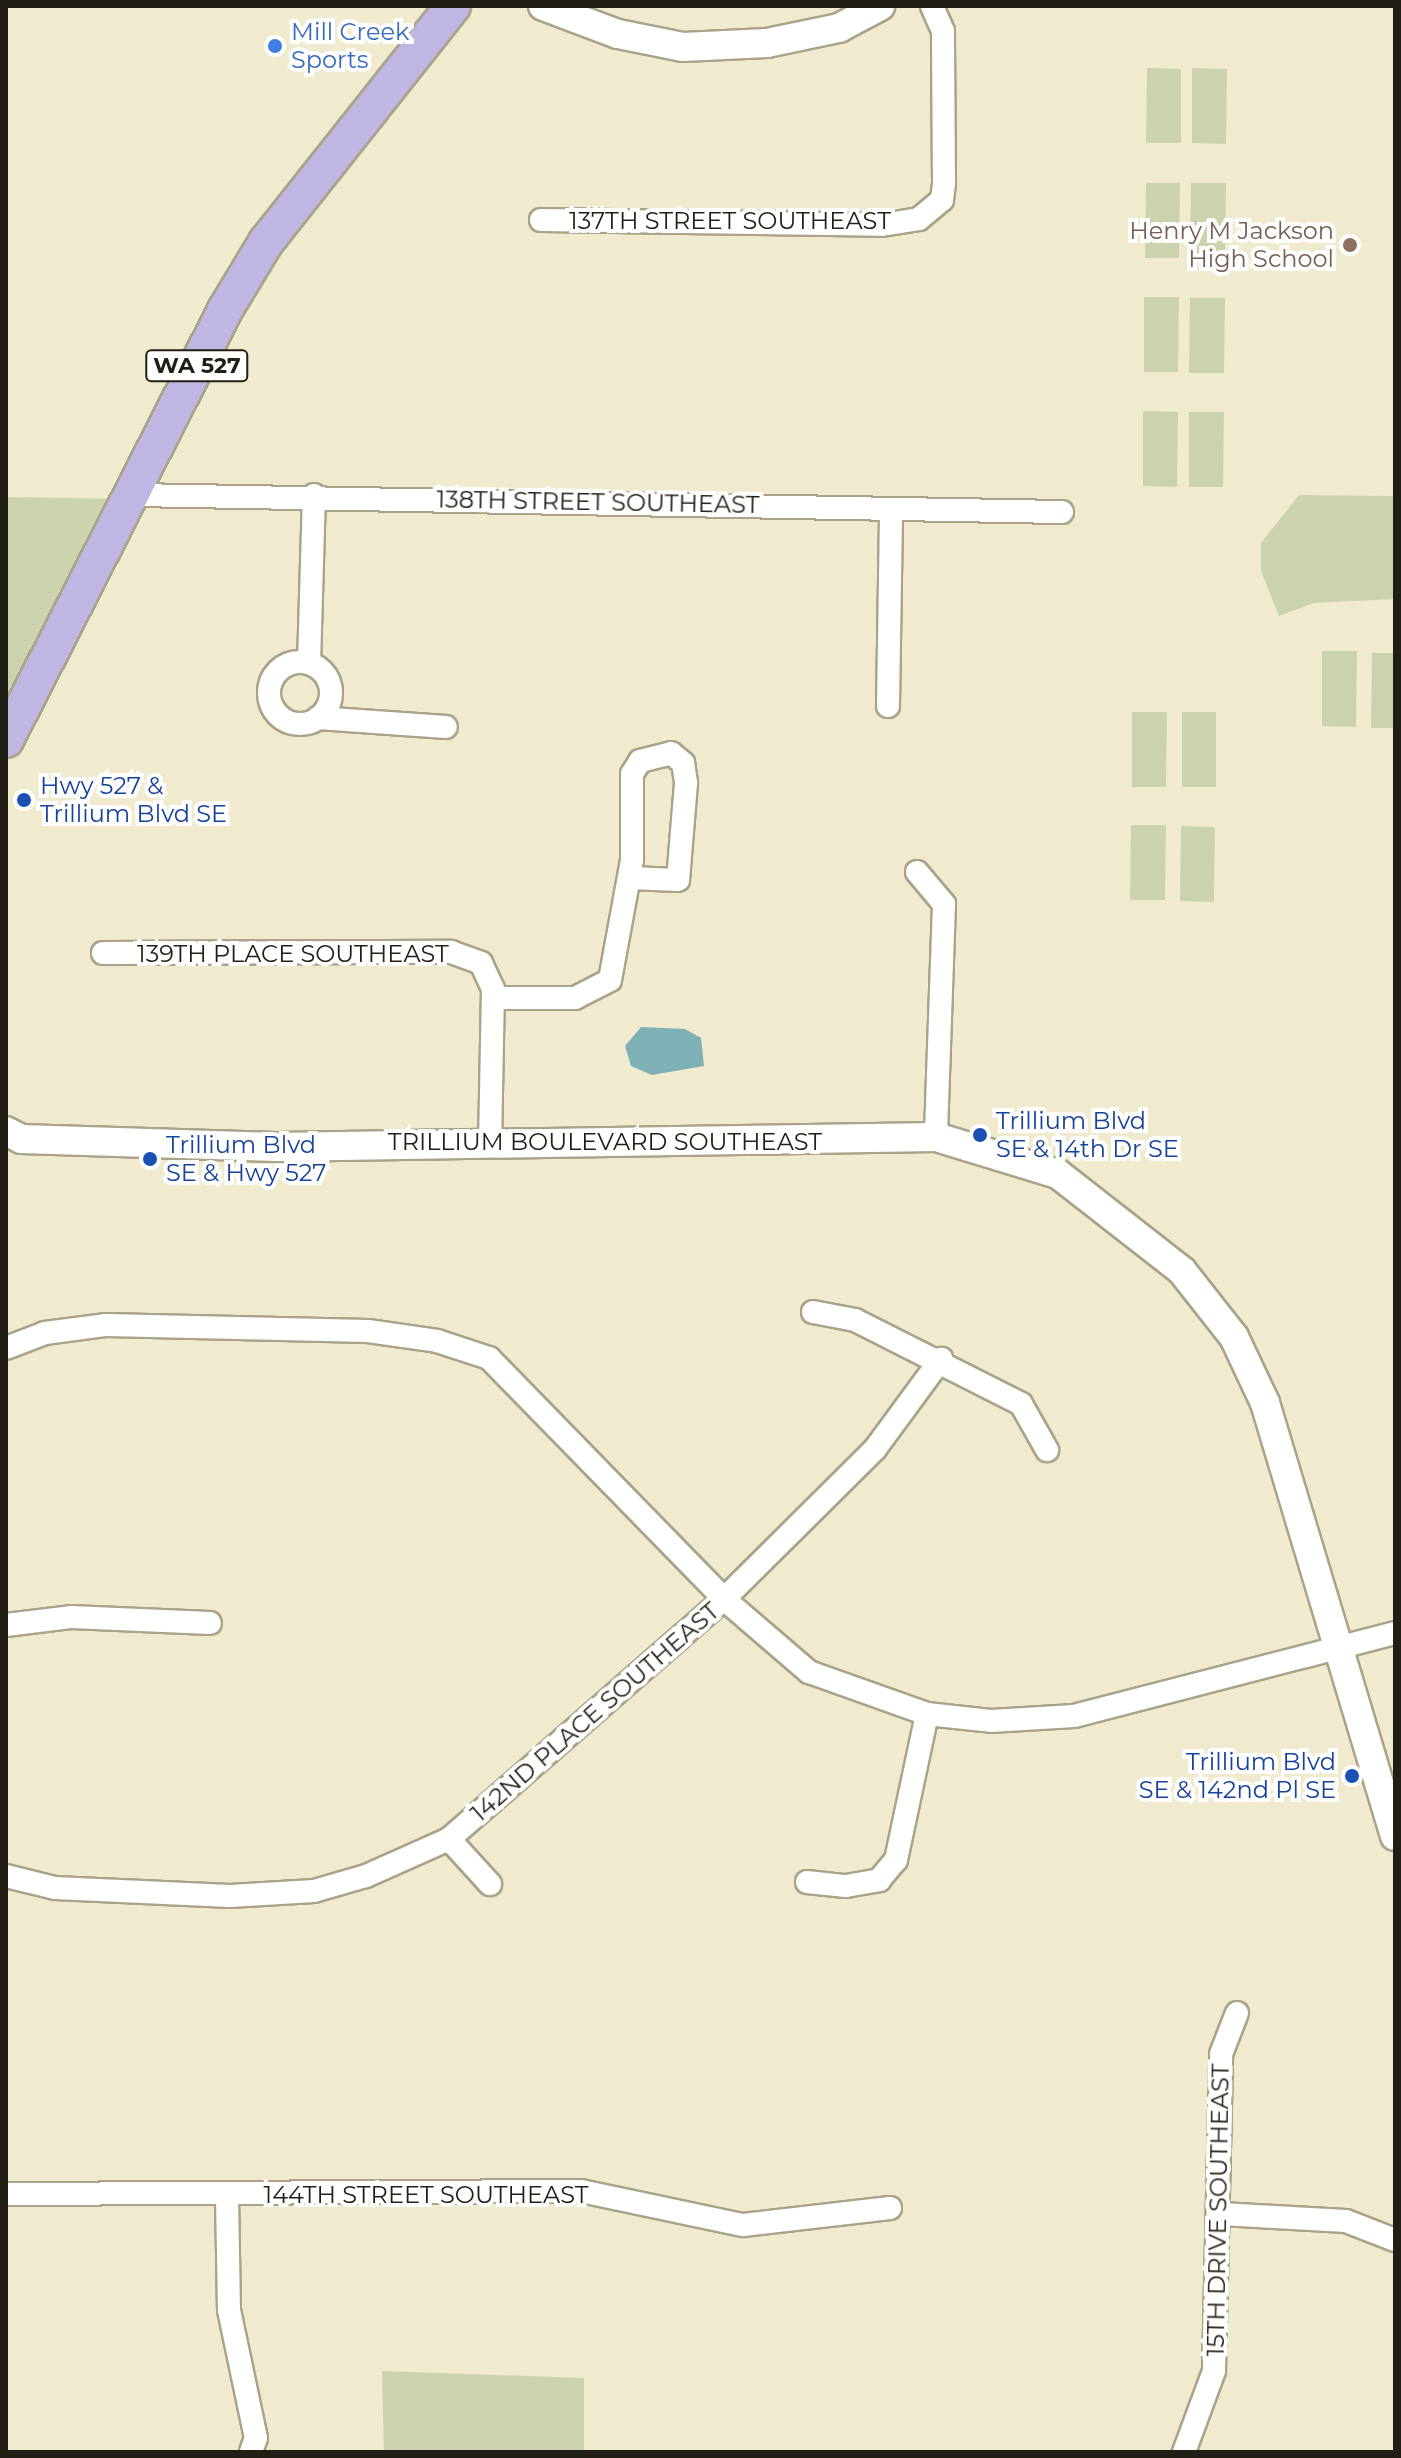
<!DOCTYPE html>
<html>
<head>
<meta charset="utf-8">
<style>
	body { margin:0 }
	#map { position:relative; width:1401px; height:2458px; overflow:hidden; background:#f0ebcf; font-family:Montserrat,sans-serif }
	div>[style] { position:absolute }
	.green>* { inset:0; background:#cbd3ae }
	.water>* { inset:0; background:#7db1b6 }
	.roads { filter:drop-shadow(2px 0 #a8a389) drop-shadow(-2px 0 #a8a389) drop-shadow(0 2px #a8a389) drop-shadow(0 -2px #a8a389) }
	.minor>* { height:22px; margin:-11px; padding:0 11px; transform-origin:11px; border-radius:11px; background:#fff }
	.minor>.ring { margin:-11px; padding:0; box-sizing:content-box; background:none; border:22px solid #fff; border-radius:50% }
	.tertiary>* { height:28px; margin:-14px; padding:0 14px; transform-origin:14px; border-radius:14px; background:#fff }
	.primary>* { height:34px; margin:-17px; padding:0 17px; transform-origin:17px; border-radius:17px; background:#c0b6e3 }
	.dots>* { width:22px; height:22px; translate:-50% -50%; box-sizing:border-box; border:4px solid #fff; border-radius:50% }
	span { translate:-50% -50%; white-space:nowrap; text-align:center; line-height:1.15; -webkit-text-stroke:8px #fff; paint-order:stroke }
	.shield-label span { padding:2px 6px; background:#fff; border:2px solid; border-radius:6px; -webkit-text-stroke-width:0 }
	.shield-label { font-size:22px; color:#211f15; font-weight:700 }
	.shop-label { font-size:24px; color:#366cbe }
	.left { translate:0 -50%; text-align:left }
	.street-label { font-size:24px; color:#211f15 }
	.education-label { font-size:24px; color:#785e54 }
	.right { translate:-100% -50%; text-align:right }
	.transit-label { font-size:24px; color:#164399 }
	.frame { position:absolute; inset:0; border:8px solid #211f15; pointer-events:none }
</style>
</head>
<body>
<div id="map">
	<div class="green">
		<i style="clip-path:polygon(1147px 68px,1181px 69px,1181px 143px,1146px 143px)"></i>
		<i style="clip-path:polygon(1192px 68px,1227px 69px,1226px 144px,1192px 143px)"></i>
		<i style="clip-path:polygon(1146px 183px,1180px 183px,1179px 258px,1145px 258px)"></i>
		<i style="clip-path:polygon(1191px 183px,1226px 183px,1225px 258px,1190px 258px)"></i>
		<i style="clip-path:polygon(1144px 297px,1179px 297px,1178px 372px,1144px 372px)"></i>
		<i style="clip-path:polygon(1190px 298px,1225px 298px,1224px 373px,1189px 373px)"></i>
		<i style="clip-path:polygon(1143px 411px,1178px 412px,1177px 487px,1143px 486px)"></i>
		<i style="clip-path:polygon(1189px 412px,1224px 412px,1223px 487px,1189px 487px)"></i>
		<i style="clip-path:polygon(1299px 495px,1395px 496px,1395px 599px,1314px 603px,1279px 616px,1261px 571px,1261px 543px)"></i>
		<i style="clip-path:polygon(6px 497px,123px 499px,6px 723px)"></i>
		<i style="clip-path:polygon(1322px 651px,1357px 651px,1356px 727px,1322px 726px)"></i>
		<i style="clip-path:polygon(1372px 653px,1395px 653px,1395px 728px,1371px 728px)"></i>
		<i style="clip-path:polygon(1132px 712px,1167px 712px,1166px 787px,1132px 787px)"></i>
		<i style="clip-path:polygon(1182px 712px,1216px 712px,1216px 787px,1182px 787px)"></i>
		<i style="clip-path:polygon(1131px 825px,1166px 825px,1165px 900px,1130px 900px)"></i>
		<i style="clip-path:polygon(1181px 826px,1215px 827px,1214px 902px,1180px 901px)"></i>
		<i style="clip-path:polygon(382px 2371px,584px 2378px,584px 2452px,384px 2452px)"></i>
	</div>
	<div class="water">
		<i style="clip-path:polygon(641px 1027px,685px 1029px,701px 1038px,704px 1066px,652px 1075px,631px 1066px,625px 1046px)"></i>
	</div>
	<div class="roads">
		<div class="minor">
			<i style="left:541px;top:220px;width:341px;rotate:0.8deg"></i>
			<i style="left:882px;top:225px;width:37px;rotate:-9deg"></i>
			<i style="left:919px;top:219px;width:30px;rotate:-40deg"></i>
			<i style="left:942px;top:200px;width:17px;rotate:-83deg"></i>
			<i style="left:944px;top:183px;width:152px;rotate:-90.4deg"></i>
			<i style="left:943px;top:31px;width:27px;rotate:-114deg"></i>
			<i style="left:134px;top:495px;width:928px;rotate:1.05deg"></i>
			<i class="ring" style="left:269px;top:662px;width:40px;height:40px"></i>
			<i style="left:309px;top:663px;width:168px;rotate:-88.3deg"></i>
			<i style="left:888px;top:706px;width:196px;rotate:-89.1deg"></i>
			<i style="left:318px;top:718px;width:128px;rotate:4deg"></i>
			<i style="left:917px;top:872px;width:42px;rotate:49.8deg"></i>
			<i style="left:944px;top:904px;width:233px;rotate:92deg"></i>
			<i style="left:103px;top:953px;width:348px;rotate:-0.2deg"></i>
			<i style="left:451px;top:952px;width:32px;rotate:20deg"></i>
			<i style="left:481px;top:963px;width:29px;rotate:65deg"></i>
			<i style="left:493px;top:989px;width:151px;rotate:91.1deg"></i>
			<i style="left:493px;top:998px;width:82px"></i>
			<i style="left:575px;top:998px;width:39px;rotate:-27deg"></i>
			<i style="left:610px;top:980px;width:122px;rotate:-79.6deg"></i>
			<i style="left:632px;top:860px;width:86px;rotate:-90deg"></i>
			<i style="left:632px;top:774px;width:15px;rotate:-58deg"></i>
			<i style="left:640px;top:761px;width:32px;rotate:-14deg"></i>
			<i style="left:671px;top:753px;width:16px;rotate:40deg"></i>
			<i style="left:683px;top:763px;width:20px;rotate:81deg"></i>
			<i style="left:686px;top:783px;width:97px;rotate:94.7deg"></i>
			<i style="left:678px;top:880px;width:48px;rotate:-177.6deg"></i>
			<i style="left:813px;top:1312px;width:43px;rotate:10.8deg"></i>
			<i style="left:855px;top:1320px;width:186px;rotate:26.8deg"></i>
			<i style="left:1021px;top:1404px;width:53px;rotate:60.5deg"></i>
			<i style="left:6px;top:1348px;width:42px;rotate:-21deg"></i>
			<i style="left:45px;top:1333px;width:62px;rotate:-7.5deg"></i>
			<i style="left:106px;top:1325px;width:262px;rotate:1.3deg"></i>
			<i style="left:368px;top:1331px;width:70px;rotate:8.2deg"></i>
			<i style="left:437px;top:1341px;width:55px;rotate:18.1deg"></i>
			<i style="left:489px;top:1358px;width:337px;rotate:45.7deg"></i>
			<i style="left:724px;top:1599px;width:213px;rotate:-44.8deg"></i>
			<i style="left:875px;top:1449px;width:112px;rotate:-53.7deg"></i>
			<i style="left:6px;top:1625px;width:65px;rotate:-7deg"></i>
			<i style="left:71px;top:1617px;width:139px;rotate:2.5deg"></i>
			<i style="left:449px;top:1839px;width:61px;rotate:47.7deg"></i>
			<i style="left:6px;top:1876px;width:50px;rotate:13.8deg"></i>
			<i style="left:55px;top:1888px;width:175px;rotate:2.6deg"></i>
			<i style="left:230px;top:1896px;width:84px;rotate:-3.4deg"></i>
			<i style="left:314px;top:1891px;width:54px;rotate:-16.1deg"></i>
			<i style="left:366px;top:1876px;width:91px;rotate:-24deg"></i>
			<i style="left:449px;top:1839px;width:365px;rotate:-41.1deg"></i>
			<i style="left:724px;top:1599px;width:112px;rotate:40.7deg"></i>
			<i style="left:809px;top:1672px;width:125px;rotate:19.6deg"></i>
			<i style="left:927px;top:1714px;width:64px;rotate:6.2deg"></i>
			<i style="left:991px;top:1721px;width:83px;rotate:-3.4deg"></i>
			<i style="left:1074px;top:1716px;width:332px;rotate:-14.5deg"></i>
			<i style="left:807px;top:1882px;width:39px;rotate:6deg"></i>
			<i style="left:846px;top:1886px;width:34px;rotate:-10deg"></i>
			<i style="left:879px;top:1880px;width:26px;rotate:-50deg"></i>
			<i style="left:896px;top:1860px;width:149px;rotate:-78deg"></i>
			<i style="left:6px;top:2194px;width:575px;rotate:-0.3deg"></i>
			<i style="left:581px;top:2191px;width:166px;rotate:11.9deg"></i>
			<i style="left:743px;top:2225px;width:148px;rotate:-6.6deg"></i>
			<i style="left:227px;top:2196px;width:114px;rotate:89deg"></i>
			<i style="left:229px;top:2310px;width:131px;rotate:78.1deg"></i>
			<i style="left:256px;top:2438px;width:15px;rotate:110deg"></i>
			<i style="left:1221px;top:2214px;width:125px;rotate:3.2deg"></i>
			<i style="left:1346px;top:2221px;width:53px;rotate:21.2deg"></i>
			<i style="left:1184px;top:2452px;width:86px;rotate:-69.7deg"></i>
			<i style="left:1214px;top:2371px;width:317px;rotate:-88.7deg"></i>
			<i style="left:1221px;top:2054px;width:44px;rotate:-68.7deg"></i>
		</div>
		<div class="tertiary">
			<i style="left:543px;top:6px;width:80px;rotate:20.5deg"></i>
			<i style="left:618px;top:34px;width:66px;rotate:11.3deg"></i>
			<i style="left:683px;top:47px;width:84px;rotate:-2.7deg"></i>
			<i style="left:767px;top:43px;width:74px;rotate:-11.8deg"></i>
			<i style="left:839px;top:28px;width:47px;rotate:-28.2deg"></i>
			<i style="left:6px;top:1131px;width:17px;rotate:28deg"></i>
			<i style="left:21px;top:1139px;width:255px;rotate:1.8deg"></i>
			<i style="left:276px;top:1147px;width:660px;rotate:-0.87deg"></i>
			<i style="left:936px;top:1137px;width:127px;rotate:16.9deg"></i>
			<i style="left:1058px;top:1174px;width:157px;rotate:38deg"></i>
			<i style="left:1182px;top:1271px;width:84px;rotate:51.8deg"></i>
			<i style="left:1234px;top:1337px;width:73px;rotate:64.8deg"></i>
			<i style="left:1265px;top:1403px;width:452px;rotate:73.3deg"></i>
		</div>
		<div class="primary">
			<i style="left:6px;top:740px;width:483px;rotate:-63deg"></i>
			<i style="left:225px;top:310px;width:79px;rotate:-58.9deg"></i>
			<i style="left:266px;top:242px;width:301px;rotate:-51.6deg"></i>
		</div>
	</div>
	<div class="dots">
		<i style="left:275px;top:46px;background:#3f7fe0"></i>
		<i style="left:1350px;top:245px;background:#8d6e63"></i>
		<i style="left:24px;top:800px;background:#1a4fb4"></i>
		<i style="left:980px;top:1135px;background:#1a4fb4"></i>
		<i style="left:150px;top:1159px;background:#1a4fb4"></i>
		<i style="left:1352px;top:1776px;background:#1a4fb4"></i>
	</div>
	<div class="shield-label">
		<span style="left:197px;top:366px">WA 527</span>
	</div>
	<div class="shop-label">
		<span class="left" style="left:291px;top:46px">Mill Creek<br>Sports</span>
	</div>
	<div class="street-label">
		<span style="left:730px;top:221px">137TH STREET SOUTHEAST</span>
		<span style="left:598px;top:502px;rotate:1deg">138TH STREET SOUTHEAST</span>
		<span style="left:293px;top:954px">139TH PLACE SOUTHEAST</span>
		<span style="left:605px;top:1142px">TRILLIUM BOULEVARD SOUTHEAST</span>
		<span style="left:595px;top:1712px;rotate:-41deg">142ND PLACE SOUTHEAST</span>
		<span style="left:426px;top:2195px">144TH STREET SOUTHEAST</span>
		<span style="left:1218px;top:2210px;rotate:-89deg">15TH DRIVE SOUTHEAST</span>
	</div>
	<div class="education-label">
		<span class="right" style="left:1334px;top:245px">Henry M Jackson<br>High School</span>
	</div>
	<div class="transit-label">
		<span class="left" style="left:40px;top:800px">Hwy 527 &amp;<br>Trillium Blvd SE</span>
		<span class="left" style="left:996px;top:1135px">Trillium Blvd<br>SE &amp; 14th Dr SE</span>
		<span class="left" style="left:166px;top:1159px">Trillium Blvd<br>SE &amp; Hwy 527</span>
		<span class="right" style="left:1336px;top:1776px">Trillium Blvd<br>SE &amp; 142nd Pl SE</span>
	</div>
	<div class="frame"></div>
</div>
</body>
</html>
